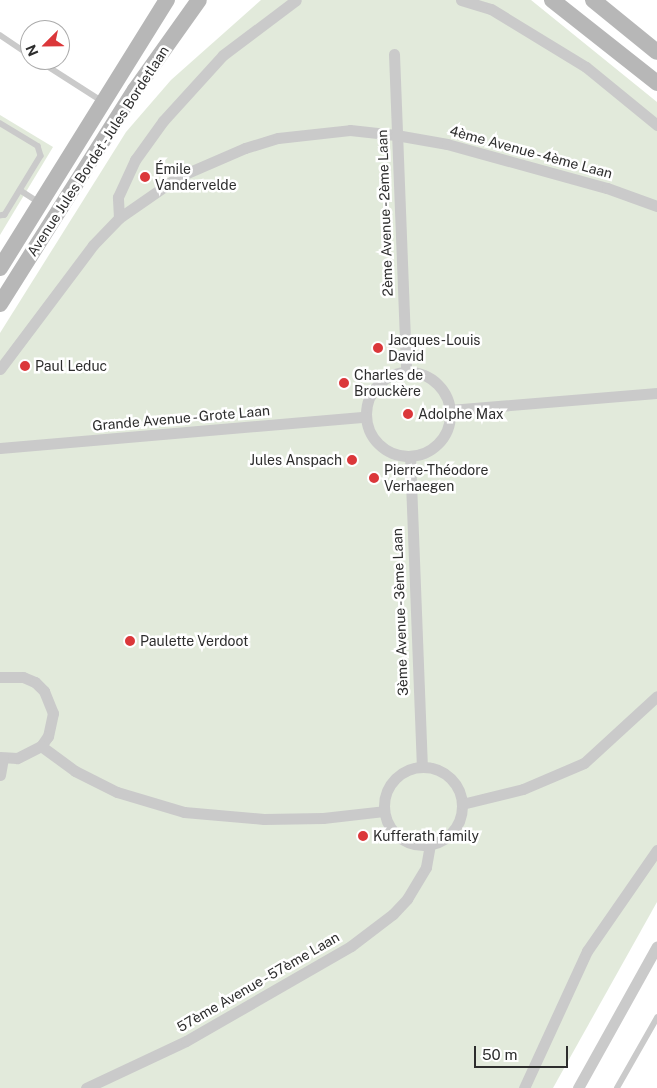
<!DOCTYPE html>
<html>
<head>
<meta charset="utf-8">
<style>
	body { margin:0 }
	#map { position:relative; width:657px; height:1088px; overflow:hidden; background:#fff; font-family:"Public Sans",sans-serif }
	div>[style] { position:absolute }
	.green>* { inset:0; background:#e2eadb }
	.lane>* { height:5.5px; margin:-2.75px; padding:0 2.75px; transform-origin:2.75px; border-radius:2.75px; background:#cacaca }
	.street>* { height:11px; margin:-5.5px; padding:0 5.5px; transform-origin:5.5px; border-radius:5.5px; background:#cacaca }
	.street>.ring { margin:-5.5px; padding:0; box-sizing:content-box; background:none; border:11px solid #cacaca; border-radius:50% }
	.secondary>* { height:16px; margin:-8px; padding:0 8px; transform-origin:8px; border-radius:8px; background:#b7b7b7 }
	.dots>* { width:14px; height:14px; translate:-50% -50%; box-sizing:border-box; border:2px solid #fff; border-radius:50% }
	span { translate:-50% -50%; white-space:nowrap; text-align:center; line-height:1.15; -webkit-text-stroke:5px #fff; paint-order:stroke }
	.street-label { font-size:14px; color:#2d2d2d }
	.poi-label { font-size:14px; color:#2d2d2d }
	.left { translate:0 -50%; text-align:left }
	.right { translate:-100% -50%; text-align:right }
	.north { position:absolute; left:20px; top:20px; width:50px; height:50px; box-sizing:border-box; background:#fff; border:1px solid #ababab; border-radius:50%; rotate:247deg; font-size:14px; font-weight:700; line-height:20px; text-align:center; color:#2d2d2d }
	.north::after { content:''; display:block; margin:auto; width:18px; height:22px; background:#db373a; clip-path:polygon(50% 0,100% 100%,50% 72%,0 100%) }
	.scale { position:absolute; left:474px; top:1046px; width:94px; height:22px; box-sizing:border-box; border:2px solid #2d2d2d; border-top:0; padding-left:6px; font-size:15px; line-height:18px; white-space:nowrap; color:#2d2d2d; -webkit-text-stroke:4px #fff; paint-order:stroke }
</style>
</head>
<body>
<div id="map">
	<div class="green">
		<i style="clip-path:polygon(261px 0,531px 0,657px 102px,657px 902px,553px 1088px,0 1088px,0 333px,126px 132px,171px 80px)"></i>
		<i style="clip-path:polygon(0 115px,53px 147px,0 235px)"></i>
	</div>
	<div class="lane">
		<i style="left:0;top:35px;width:36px;rotate:34deg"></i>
		<i style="left:38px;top:60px;width:76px;rotate:32.6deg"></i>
		<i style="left:0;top:123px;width:44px;rotate:31.2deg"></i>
		<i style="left:38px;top:146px;width:10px;rotate:73deg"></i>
		<i style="left:41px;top:156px;width:69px;rotate:121.4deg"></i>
		<i style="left:5px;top:215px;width:5px;rotate:169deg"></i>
		<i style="left:20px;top:190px;width:24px;rotate:33deg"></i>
		<i style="left:617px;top:1088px;width:81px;rotate:-60.3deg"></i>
	</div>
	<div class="street">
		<i style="left:461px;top:0;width:31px;rotate:17deg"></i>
		<i style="left:491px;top:9px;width:111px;rotate:31.4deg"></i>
		<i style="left:586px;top:67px;width:92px;rotate:39.2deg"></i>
		<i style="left:394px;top:54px;width:317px;rotate:87.8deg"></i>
		<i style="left:119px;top:218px;width:21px;rotate:-93deg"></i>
		<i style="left:118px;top:197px;width:41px;rotate:-65.3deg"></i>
		<i style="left:135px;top:160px;width:48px;rotate:-54.3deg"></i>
		<i style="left:163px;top:121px;width:89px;rotate:-47.7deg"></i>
		<i style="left:223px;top:55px;width:91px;rotate:-37deg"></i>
		<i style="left:0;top:369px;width:155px;rotate:-53.1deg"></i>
		<i style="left:93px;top:245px;width:37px;rotate:-46deg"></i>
		<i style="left:119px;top:218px;width:72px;rotate:-34.8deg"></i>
		<i style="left:178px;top:177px;width:73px;rotate:-23.4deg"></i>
		<i style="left:245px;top:148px;width:34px;rotate:-17deg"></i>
		<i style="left:278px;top:138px;width:72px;rotate:-6.3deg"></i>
		<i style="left:350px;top:130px;width:46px;rotate:6.2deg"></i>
		<i style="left:396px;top:135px;width:52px;rotate:10deg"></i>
		<i style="left:447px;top:144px;width:166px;rotate:15.4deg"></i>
		<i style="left:607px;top:188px;width:53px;rotate:19.8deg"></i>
		<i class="ring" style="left:366px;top:372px;width:73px;height:73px"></i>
		<i style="left:450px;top:410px;width:208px;rotate:-4.7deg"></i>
		<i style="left:0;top:448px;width:366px;rotate:-4.9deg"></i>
		<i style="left:410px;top:456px;width:311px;rotate:87.8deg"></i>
		<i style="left:0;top:677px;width:23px"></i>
		<i style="left:23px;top:677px;width:13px;rotate:23deg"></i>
		<i style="left:35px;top:682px;width:13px;rotate:45deg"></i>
		<i style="left:44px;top:691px;width:24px;rotate:68deg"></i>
		<i style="left:53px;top:713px;width:24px;rotate:102deg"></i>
		<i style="left:48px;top:736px;width:12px;rotate:125deg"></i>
		<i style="left:41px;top:746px;width:27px;rotate:153deg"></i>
		<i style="left:17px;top:758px;width:17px;rotate:-177deg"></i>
		<i style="left:41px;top:746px;width:42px;rotate:36.3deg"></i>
		<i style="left:75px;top:771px;width:47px;rotate:26.6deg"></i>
		<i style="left:117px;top:792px;width:70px;rotate:16.6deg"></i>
		<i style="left:184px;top:812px;width:80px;rotate:5deg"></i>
		<i style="left:264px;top:819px;width:59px;rotate:-1deg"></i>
		<i style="left:323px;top:818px;width:61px;rotate:-6.5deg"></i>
		<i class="ring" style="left:384px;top:767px;width:67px;height:67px"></i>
		<i style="left:0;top:775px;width:17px;rotate:-80deg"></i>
		<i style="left:462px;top:804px;width:63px;rotate:-13.8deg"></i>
		<i style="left:523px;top:789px;width:66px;rotate:-23.1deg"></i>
		<i style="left:584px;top:763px;width:99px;rotate:-42.5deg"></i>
		<i style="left:86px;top:1088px;width:110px;rotate:-25.2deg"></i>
		<i style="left:186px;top:1041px;width:190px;rotate:-29.9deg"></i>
		<i style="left:351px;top:946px;width:53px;rotate:-37.3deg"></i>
		<i style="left:393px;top:914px;width:21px;rotate:-47deg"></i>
		<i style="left:407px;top:899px;width:37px;rotate:-59deg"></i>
		<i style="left:426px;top:867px;width:22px;rotate:-80deg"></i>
		<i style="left:524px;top:1088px;width:151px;rotate:-65.3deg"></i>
		<i style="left:587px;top:951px;width:123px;rotate:-55.3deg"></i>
		<i style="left:578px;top:1088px;width:162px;rotate:-60.9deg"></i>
	</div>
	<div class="secondary">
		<i style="left:552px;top:0;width:134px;rotate:38.3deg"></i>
		<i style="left:593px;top:0;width:82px;rotate:39.1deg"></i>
		<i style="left:0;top:268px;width:316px;rotate:-58.1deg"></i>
		<i style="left:0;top:304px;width:253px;rotate:-57.8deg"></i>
		<i style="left:135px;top:90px;width:110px;rotate:-54.6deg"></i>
	</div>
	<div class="dots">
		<i style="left:145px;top:177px;background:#db373a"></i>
		<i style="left:378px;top:348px;background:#db373a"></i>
		<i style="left:25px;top:366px;background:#db373a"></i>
		<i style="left:344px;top:383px;background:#db373a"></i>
		<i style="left:408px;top:414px;background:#db373a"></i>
		<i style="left:352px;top:460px;background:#db373a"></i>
		<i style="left:374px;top:478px;background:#db373a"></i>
		<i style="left:130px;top:641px;background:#db373a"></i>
		<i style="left:363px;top:836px;background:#db373a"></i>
	</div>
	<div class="street-label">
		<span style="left:98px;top:151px;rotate:-57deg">Avenue Jules Bordet - Jules Bordetlaan</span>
		<span style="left:531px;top:152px;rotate:15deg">4ème Avenue - 4ème Laan</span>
		<span style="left:385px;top:213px;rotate:-92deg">2ème Avenue - 2ème Laan</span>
		<span style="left:181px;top:418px;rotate:-5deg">Grande Avenue - Grote Laan</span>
		<span style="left:400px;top:612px;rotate:-92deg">3ème Avenue - 3ème Laan</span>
		<span style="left:258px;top:982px;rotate:-30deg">57ème Avenue - 57ème Laan</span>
	</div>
	<div class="poi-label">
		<span class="left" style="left:155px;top:177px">Émile<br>Vandervelde</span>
		<span class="left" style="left:388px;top:348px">Jacques-Louis<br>David</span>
		<span class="left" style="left:35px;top:366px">Paul Leduc</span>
		<span class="left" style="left:354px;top:383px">Charles de<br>Brouckère</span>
		<span class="left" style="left:418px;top:414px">Adolphe Max</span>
		<span class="right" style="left:342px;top:460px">Jules Anspach</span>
		<span class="left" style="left:384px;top:478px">Pierre-Théodore<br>Verhaegen</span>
		<span class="left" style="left:140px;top:641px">Paulette Verdoot</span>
		<span class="left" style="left:373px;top:836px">Kufferath family</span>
	</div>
	<div class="north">N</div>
	<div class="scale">50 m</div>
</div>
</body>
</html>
